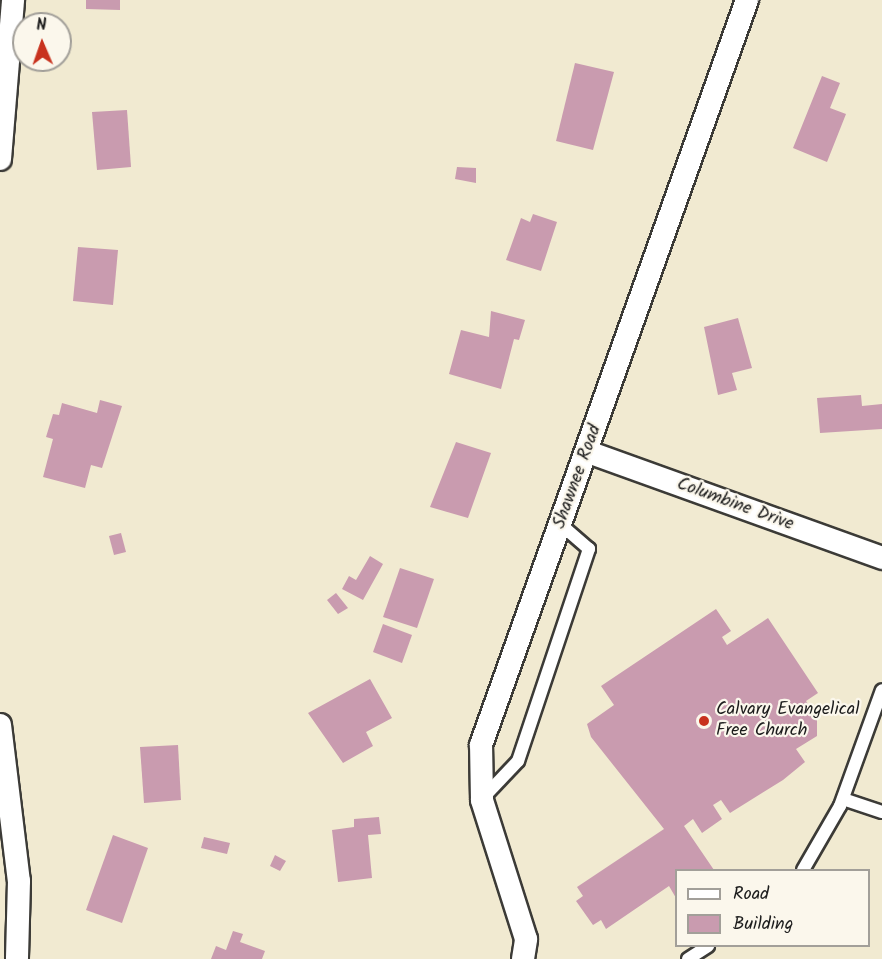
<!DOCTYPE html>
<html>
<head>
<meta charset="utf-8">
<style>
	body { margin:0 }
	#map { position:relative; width:882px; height:959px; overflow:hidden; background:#f1ead1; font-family:Kalam,sans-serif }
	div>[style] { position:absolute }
	.building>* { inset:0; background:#c99baf }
	.roads { filter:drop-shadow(2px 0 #3c3b37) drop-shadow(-2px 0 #3c3b37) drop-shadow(0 2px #3c3b37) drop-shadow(0 -2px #3c3b37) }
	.service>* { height:12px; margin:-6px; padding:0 6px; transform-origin:6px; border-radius:6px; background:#fff }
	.minor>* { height:22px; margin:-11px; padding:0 11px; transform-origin:11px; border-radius:11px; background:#fff }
	.dots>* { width:16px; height:16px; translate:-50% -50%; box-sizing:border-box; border:3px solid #fbf7ec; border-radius:50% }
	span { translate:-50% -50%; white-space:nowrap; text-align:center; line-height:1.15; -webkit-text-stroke:4.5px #fbf7ec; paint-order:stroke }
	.street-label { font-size:18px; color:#1c1c1c }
	.poi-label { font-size:18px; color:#1c1c1c }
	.left { translate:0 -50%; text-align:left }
	.legend { position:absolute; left:675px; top:869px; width:195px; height:78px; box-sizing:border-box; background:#fbf7ec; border:2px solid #a29f99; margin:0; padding:8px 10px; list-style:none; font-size:18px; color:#1c1c1c }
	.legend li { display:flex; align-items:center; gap:12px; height:30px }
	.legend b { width:30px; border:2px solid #a29f99 }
	.north { position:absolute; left:12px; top:12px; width:60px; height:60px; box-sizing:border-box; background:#fbf7ec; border:2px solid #a29f99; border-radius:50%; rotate:358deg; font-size:16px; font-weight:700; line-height:24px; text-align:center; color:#1c1c1c }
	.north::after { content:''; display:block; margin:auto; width:21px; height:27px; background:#c8321e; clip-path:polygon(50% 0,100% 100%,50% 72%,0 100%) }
</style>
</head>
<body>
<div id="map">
	<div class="building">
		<i style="clip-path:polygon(86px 0,120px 0,120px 10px,86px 9px)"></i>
		<i style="clip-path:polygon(575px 63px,614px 72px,593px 150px,556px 141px)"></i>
		<i style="clip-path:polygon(822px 76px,840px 83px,830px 108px,846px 114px,827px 162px,793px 148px)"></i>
		<i style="clip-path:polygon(127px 110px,131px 167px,97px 170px,92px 112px)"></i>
		<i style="clip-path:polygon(457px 167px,476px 168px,476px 183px,455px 179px)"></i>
		<i style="clip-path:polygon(533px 214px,557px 222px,541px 271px,506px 260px,521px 218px,530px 222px)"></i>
		<i style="clip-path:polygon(78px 247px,118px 250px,113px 305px,73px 301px)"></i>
		<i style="clip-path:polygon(491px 311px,525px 320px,519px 340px,514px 339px,501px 389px,449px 374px,461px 330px,489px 337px)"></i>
		<i style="clip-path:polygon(738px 318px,752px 368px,732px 373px,737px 390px,718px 395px,704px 327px)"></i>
		<i style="clip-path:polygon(861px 395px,862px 406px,882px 404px,882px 429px,820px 433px,817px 398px)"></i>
		<i style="clip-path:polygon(100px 400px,122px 406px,102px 468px,91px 465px,85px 488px,43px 477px,53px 439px,46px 437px,53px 414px,59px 415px,62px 403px,97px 413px)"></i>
		<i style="clip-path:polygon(456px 442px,491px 453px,468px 518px,430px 507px)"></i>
		<i style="clip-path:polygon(121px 533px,126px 552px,114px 555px,109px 536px)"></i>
		<i style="clip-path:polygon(370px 556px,383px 564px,363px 600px,342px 589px,349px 576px,356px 580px)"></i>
		<i style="clip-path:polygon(400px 568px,434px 579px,417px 628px,383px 617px)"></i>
		<i style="clip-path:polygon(336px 593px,348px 608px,338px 614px,327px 600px)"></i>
		<i style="clip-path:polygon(716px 609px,731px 631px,722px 637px,727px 645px,768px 618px,818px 693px,806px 701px,817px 718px,817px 736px,796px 749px,805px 762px,783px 780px,730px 813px,721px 800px,713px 805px,722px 819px,702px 833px,693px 819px,684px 826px,714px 870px,676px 870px,676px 898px,669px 886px,606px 929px,601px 920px,593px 925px,576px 901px,583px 896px,577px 887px,664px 829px,591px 737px,587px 724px,614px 705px,601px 686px)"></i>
		<i style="clip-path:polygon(383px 624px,412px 635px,402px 663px,373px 652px)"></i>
		<i style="clip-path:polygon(370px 679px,392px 718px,366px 732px,373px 746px,343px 763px,308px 713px)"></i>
		<i style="clip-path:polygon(178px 745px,181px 800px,144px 803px,140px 747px)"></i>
		<i style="clip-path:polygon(379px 817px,381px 834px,368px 835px,372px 878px,338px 882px,332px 830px,354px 827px,354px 819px)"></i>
		<i style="clip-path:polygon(113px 835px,148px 848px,122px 923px,86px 910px)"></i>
		<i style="clip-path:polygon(204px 837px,230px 843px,227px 854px,201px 848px)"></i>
		<i style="clip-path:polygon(275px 855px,286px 861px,280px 871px,270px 866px)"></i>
		<i style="clip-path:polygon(233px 931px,243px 934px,240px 942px,265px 951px,262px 959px,211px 959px,216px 946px,226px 950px)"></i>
	</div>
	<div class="roads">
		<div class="service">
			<i style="left:482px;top:799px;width:52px;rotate:-46.5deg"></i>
			<i style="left:518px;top:761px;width:224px;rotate:-71.5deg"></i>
			<i style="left:589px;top:549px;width:37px;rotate:-139deg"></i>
			<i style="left:843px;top:799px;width:41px;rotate:18.4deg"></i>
			<i style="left:803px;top:870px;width:74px;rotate:-60deg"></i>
			<i style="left:840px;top:806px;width:123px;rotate:-70.1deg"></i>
			<i style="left:688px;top:959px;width:24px;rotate:-33deg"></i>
		</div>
		<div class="minor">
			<i style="left:0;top:159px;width:160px;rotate:-85.3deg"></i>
			<i style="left:588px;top:452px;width:313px;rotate:19.8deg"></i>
			<i style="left:0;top:725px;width:157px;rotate:83.1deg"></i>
			<i style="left:19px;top:881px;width:78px;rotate:91.5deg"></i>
			<i style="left:523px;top:959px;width:20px;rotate:-81deg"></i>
			<i style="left:526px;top:939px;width:146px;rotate:-107.6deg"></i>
			<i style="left:482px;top:800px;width:55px;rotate:-91deg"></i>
			<i style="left:481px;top:745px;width:791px;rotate:-70.35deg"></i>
		</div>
	</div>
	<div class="dots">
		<i style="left:704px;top:721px;background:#c8321e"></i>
	</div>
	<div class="street-label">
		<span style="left:578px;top:477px;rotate:-70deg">Shawnee Road</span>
		<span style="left:735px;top:505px;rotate:20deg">Columbine Drive</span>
	</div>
	<div class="poi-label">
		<span class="left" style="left:716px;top:721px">Calvary Evangelical<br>Free Church</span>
	</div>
	<ul class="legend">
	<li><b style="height:8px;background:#fff"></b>Road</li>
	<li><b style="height:16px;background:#c99baf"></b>Building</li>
	</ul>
	<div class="north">N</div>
</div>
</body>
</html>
